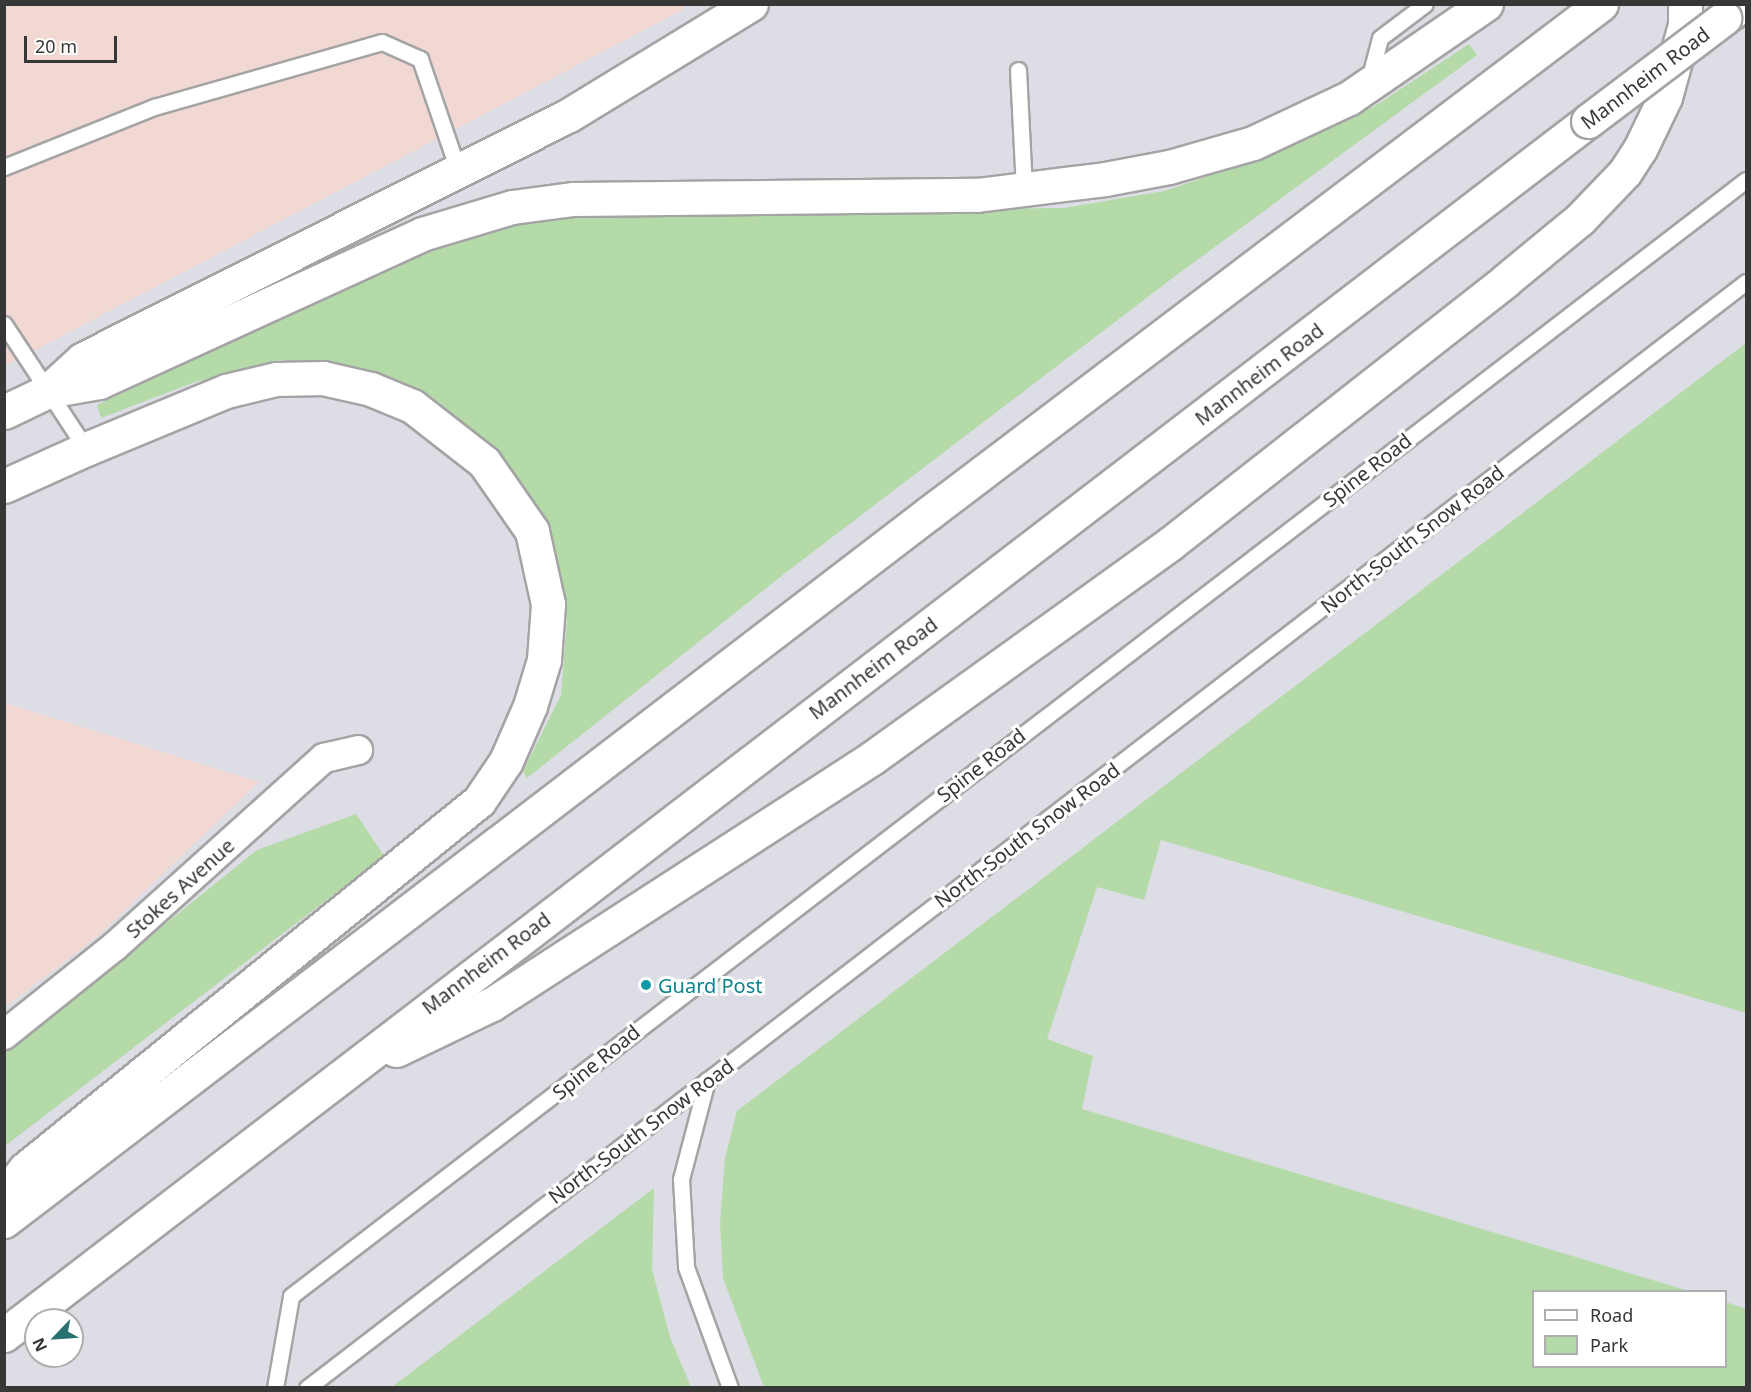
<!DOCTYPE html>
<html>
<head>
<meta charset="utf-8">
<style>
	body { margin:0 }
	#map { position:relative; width:1751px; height:1392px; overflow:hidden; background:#e8e8e9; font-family:"Noto Sans",sans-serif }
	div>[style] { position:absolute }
	.built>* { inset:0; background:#dddde5 }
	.industrial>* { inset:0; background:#f2d8d2 }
	.green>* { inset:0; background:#b4daa8 }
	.roads { filter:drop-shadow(2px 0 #a4a4a5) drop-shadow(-2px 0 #a4a4a5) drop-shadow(0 2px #a4a4a5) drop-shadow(0 -2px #a4a4a5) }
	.service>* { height:15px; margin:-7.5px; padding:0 7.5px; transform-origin:7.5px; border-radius:7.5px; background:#fff }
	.minor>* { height:28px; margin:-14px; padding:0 14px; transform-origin:14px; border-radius:14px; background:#fff }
	.tertiary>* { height:33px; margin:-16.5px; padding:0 16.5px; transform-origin:16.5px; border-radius:16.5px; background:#fff }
	.primary>* { height:33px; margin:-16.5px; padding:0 16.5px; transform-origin:16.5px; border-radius:16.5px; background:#fff }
	.bridges { filter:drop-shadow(2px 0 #a4a4a5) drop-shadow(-2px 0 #a4a4a5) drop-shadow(0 2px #a4a4a5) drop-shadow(0 -2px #a4a4a5) }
	.primary-bridge>* { height:33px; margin:-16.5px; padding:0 16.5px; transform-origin:16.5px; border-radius:16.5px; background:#fff }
	.dots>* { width:16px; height:16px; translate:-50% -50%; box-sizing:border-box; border:3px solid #fff; border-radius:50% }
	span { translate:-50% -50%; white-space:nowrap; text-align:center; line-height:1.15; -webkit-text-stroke:6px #fff; paint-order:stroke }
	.street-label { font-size:20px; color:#373738 }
	.culture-label { font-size:20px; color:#0d838f }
	.left { translate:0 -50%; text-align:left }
	.frame { position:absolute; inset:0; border:6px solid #373738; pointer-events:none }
	.legend { position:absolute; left:1532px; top:1290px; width:195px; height:78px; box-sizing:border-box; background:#fff; border:2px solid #afafaf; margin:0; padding:8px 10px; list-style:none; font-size:18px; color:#373738 }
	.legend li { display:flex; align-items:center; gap:12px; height:30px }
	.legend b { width:30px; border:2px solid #afafaf }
	.north { position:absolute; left:24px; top:1308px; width:60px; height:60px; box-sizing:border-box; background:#fff; border:2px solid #afafaf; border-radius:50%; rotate:245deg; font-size:16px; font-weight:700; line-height:24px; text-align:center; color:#373738 }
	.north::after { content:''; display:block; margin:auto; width:21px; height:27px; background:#27716f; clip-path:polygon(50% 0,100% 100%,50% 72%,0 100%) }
	.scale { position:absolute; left:24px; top:36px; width:93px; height:27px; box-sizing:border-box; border:3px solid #373738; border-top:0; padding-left:8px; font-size:18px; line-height:21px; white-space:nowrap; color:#373738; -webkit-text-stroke:4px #fff; paint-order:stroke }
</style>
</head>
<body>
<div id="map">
	<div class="built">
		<i style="clip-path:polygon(evenodd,5px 5px,1746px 5px,1746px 1387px,5px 1388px,5px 5px,1534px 1292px,1726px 1292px,1726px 1366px,1534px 1366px,1534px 1292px,5px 5px,36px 1320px,72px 1320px,72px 1356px,36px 1356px,36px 1320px)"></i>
	</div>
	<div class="industrial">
		<i style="clip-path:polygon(5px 5px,683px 5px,684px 9px,5px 366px)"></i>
		<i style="clip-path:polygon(5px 703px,259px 782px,97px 937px,5px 1007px)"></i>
	</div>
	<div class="green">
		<i style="clip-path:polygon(1469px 44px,1477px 55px,1178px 274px,784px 574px,527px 778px,523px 771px,561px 695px,567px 621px,548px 538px,508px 465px,439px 402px,360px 368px,280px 360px,195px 382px,101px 418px,97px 405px,436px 245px,523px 221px,594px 214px,1064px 208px,1164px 191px,1266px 157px,1375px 106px)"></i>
		<i style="clip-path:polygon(1746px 343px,1746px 1013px,1161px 840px,1144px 900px,1097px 887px,1047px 1039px,1093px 1056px,1082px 1109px,1689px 1291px,1534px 1292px,1534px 1366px,1726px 1366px,1726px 1302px,1746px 1309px,1746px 1387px,764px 1387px,723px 1278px,720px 1224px,725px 1158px,737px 1111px)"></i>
		<i style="clip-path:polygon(356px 814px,384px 856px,5px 1146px,5px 1053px,257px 850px)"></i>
		<i style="clip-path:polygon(654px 1188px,652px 1269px,670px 1337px,691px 1387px,392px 1387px)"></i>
	</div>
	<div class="roads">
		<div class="service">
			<i style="left:1018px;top:70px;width:119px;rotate:87.1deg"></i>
			<i style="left:1369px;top:80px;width:43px;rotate:-75.3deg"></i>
			<i style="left:1380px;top:38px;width:56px;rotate:-37.1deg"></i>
			<i style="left:4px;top:167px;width:162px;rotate:-21.8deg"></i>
			<i style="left:154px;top:107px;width:237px;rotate:-15.9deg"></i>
			<i style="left:382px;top:42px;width:42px;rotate:24.1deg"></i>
			<i style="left:420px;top:59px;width:120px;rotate:71.1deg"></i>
			<i style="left:4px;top:324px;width:149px;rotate:56.7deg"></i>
			<i style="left:707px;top:1080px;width:102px;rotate:104.7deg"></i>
			<i style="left:681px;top:1179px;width:88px;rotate:86.7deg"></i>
			<i style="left:686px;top:1267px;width:129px;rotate:70deg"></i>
			<i style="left:275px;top:1388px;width:93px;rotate:-80.1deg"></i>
			<i style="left:291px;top:1296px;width:1834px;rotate:-37.49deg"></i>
			<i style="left:307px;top:1388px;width:1815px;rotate:-37.55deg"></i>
		</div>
		<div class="minor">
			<i style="left:4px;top:1035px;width:141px;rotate:-38.7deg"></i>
			<i style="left:114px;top:947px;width:283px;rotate:-42deg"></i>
			<i style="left:324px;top:758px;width:35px;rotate:-13deg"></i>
		</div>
		<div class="tertiary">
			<i style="left:4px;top:412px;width:49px;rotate:-25.5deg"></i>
			<i style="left:4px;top:486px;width:90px;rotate:-24.3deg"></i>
		</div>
		<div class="primary">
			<i style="left:1724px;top:18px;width:24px;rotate:-36deg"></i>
			<i style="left:48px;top:391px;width:52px;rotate:-10deg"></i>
			<i style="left:99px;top:382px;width:355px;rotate:-24.6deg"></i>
			<i style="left:422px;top:234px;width:94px;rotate:-16.7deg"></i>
			<i style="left:512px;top:207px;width:62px;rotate:-7.5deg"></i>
			<i style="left:573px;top:199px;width:404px;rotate:-0.6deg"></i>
			<i style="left:977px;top:195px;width:129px;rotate:-7.1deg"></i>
			<i style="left:1105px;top:179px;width:65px;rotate:-10.6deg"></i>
			<i style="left:1169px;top:167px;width:87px;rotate:-15.9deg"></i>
			<i style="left:1253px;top:143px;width:106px;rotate:-25.1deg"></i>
			<i style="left:1349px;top:98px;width:166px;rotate:-34.5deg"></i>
			<i style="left:48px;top:391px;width:47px;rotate:-42.4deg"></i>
			<i style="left:83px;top:359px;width:544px;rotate:-26.66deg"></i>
			<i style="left:569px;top:115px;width:213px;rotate:-31.4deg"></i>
			<i style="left:396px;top:1050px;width:106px;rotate:-25.6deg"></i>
			<i style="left:492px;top:1004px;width:453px;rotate:-32.9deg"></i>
			<i style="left:872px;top:758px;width:368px;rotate:-35.7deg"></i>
			<i style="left:1171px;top:543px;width:426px;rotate:-38.1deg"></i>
			<i style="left:1506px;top:280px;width:96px;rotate:-39.5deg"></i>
			<i style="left:1580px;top:219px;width:65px;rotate:-46.2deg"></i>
			<i style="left:1625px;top:172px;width:27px;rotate:-57deg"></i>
			<i style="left:1640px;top:149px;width:58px;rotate:-64.3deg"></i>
			<i style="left:1665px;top:97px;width:75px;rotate:-74.5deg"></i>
			<i style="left:1685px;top:25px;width:21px;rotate:-90deg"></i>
			<i style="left:4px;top:1195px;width:33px;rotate:-51deg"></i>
			<i style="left:25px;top:1169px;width:584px;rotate:-39.03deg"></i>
			<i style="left:479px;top:801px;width:48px;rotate:-56deg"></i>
			<i style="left:506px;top:761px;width:60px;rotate:-66.4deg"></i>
			<i style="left:530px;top:706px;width:48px;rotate:-73.1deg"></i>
			<i style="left:544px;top:660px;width:56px;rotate:-85.9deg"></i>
			<i style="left:548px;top:604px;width:75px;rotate:-102.4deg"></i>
			<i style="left:532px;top:531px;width:84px;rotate:-124.8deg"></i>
			<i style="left:484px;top:462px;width:91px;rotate:-142.1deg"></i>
			<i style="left:412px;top:406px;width:44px;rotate:-157.5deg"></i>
			<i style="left:371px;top:389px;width:49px;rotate:-167.1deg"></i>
			<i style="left:323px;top:378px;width:47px;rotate:178.8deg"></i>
			<i style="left:276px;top:379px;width:51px;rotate:166.5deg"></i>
			<i style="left:226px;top:391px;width:152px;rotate:157.5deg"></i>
			<i style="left:4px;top:1221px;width:1165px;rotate:-37.43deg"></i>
			<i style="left:929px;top:513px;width:843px;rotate:-37.14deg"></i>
			<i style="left:4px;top:1335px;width:1996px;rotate:-37.47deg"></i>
		</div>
	</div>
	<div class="bridges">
		<div class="primary-bridge">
			<i style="left:1588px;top:121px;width:171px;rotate:-37.1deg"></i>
		</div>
	</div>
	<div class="dots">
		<i style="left:646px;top:985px;background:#0f9aa8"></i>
	</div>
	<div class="street-label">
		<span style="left:1645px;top:78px;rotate:-37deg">Mannheim Road</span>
		<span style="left:1259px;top:374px;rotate:-37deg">Mannheim Road</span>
		<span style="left:1367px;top:470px;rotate:-38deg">Spine Road</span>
		<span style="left:1412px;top:539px;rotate:-38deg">North-South Snow Road</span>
		<span style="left:873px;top:668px;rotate:-37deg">Mannheim Road</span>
		<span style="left:981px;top:765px;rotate:-38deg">Spine Road</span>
		<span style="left:1027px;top:835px;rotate:-37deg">North-South Snow Road</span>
		<span style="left:180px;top:888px;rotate:-42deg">Stokes Avenue</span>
		<span style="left:486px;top:963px;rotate:-37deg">Mannheim Road</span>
		<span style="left:596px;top:1062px;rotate:-39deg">Spine Road</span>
		<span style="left:641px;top:1131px;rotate:-37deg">North-South Snow Road</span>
	</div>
	<div class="culture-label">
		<span class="left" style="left:658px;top:985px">Guard Post</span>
	</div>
	<div class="frame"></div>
	<ul class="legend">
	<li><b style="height:8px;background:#fff"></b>Road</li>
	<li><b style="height:16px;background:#b4daa8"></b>Park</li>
	</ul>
	<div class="north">N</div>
	<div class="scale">20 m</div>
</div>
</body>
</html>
